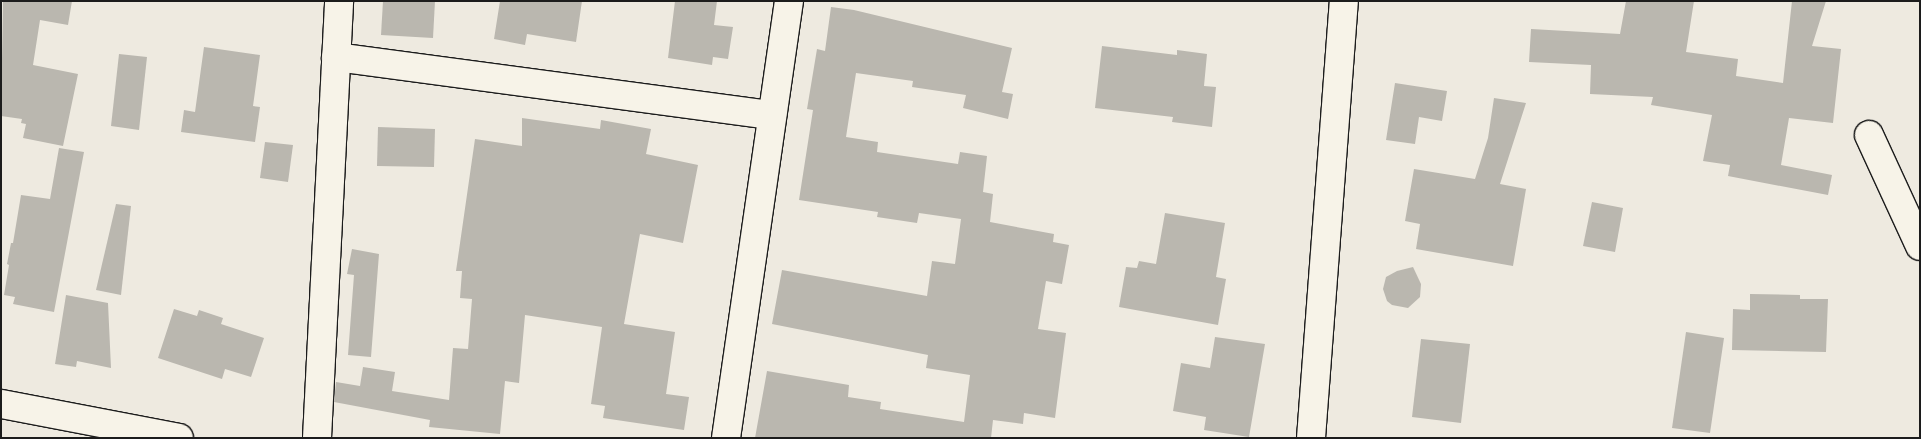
<!DOCTYPE html>
<html>
<head>
<meta charset="utf-8">
<style>
	body { margin:0 }
	#map { position:relative; width:1921px; height:439px; overflow:hidden; background:#eeeae0; font-family:Pangolin,sans-serif }
	div>[style] { position:absolute }
	.building>* { inset:0; background:#bab7af }
	.roads { filter:drop-shadow(1px 0 #1c1c1c) drop-shadow(-1px 0 #1c1c1c) drop-shadow(0 1px #1c1c1c) drop-shadow(0 -1px #1c1c1c) }
	.street>* { height:28px; margin:-14px; padding:0 14px; transform-origin:14px; border-radius:14px; background:#f7f3e8 }
	span { translate:-50% -50%; white-space:nowrap; text-align:center; line-height:1.15; -webkit-text-stroke:4px #f7f3e8; paint-order:stroke }
	.frame { position:absolute; inset:0; border:2px solid #1c1c1c; pointer-events:none }
</style>
</head>
<body>
<div id="map">
	<div class="building">
		<i style="clip-path:polygon(3px 1px,72px 1px,68px 25px,40px 20px,33px 65px,78px 74px,63px 146px,23px 138px,26px 124px,21px 123px,22px 119px,1px 116px)"></i>
		<i style="clip-path:polygon(383px 1px,435px 1px,433px 38px,381px 35px)"></i>
		<i style="clip-path:polygon(500px 1px,582px 1px,576px 42px,527px 34px,525px 45px,494px 39px)"></i>
		<i style="clip-path:polygon(675px 1px,717px 1px,714px 25px,733px 27px,728px 59px,713px 57px,712px 65px,668px 58px)"></i>
		<i style="clip-path:polygon(1626px 1px,1694px 1px,1686px 52px,1738px 59px,1736px 76px,1783px 83px,1792px 1px,1826px 1px,1812px 46px,1841px 49px,1833px 123px,1789px 118px,1781px 165px,1832px 175px,1828px 195px,1728px 176px,1730px 165px,1703px 161px,1712px 115px,1651px 105px,1653px 97px,1590px 94px,1591px 65px,1529px 62px,1531px 29px,1620px 34px)"></i>
		<i style="clip-path:polygon(831px 7px,854px 10px,1012px 48px,1002px 92px,1013px 94px,1008px 119px,963px 108px,966px 95px,912px 87px,913px 81px,856px 73px,846px 137px,878px 142px,877px 152px,958px 164px,960px 152px,987px 156px,983px 192px,993px 194px,990px 222px,1054px 234px,1053px 242px,1069px 245px,1062px 284px,1046px 281px,1038px 329px,1066px 333px,1055px 418px,1024px 413px,1023px 424px,993px 420px,991px 438px,755px 438px,767px 371px,849px 385px,848px 397px,881px 402px,880px 409px,964px 422px,970px 375px,926px 368px,928px 355px,772px 324px,782px 270px,927px 296px,932px 261px,955px 264px,961px 219px,919px 213px,917px 223px,877px 217px,878px 212px,799px 200px,813px 110px,807px 109px,817px 49px,825px 51px)"></i>
		<i style="clip-path:polygon(1102px 46px,1177px 55px,1177px 50px,1207px 54px,1204px 86px,1216px 87px,1212px 127px,1172px 122px,1173px 117px,1095px 108px)"></i>
		<i style="clip-path:polygon(204px 47px,260px 55px,253px 106px,260px 107px,255px 142px,181px 132px,184px 110px,195px 112px)"></i>
		<i style="clip-path:polygon(119px 54px,147px 57px,139px 130px,111px 126px)"></i>
		<i style="clip-path:polygon(1395px 83px,1447px 91px,1442px 121px,1419px 117px,1415px 144px,1386px 140px)"></i>
		<i style="clip-path:polygon(1494px 98px,1526px 103px,1500px 184px,1526px 189px,1513px 266px,1416px 249px,1420px 224px,1405px 221px,1414px 169px,1475px 179px,1488px 138px)"></i>
		<i style="clip-path:polygon(522px 118px,600px 129px,601px 120px,651px 129px,646px 154px,698px 165px,683px 243px,640px 234px,624px 324px,675px 332px,666px 394px,689px 397px,684px 430px,603px 418px,605px 406px,591px 404px,602px 327px,525px 315px,519px 383px,505px 381px,500px 434px,429px 427px,430px 420px,334px 402px,336px 382px,360px 386px,363px 367px,395px 372px,392px 391px,449px 400px,453px 348px,468px 349px,472px 299px,460px 298px,462px 271px,456px 271px,475px 139px,522px 146px)"></i>
		<i style="clip-path:polygon(378px 127px,435px 129px,434px 167px,377px 166px)"></i>
		<i style="clip-path:polygon(265px 142px,293px 145px,288px 182px,260px 178px)"></i>
		<i style="clip-path:polygon(59px 148px,84px 152px,54px 312px,13px 304px,15px 297px,4px 295px,9px 265px,7px 264px,11px 243px,13px 243px,21px 195px,50px 199px)"></i>
		<i style="clip-path:polygon(1592px 202px,1623px 208px,1615px 252px,1583px 246px)"></i>
		<i style="clip-path:polygon(116px 204px,131px 206px,121px 295px,96px 290px)"></i>
		<i style="clip-path:polygon(1165px 213px,1225px 223px,1216px 277px,1226px 279px,1218px 325px,1119px 307px,1126px 267px,1137px 268px,1139px 261px,1156px 264px)"></i>
		<i style="clip-path:polygon(352px 249px,379px 254px,371px 357px,348px 355px,354px 275px,347px 274px)"></i>
		<i style="clip-path:polygon(1413px 267px,1421px 284px,1420px 297px,1408px 308px,1392px 305px,1387px 301px,1383px 289px,1386px 277px,1397px 271px)"></i>
		<i style="clip-path:polygon(1750px 294px,1800px 295px,1800px 299px,1828px 299px,1826px 352px,1732px 350px,1733px 309px,1750px 310px)"></i>
		<i style="clip-path:polygon(66px 295px,108px 303px,111px 368px,77px 361px,76px 367px,55px 364px)"></i>
		<i style="clip-path:polygon(174px 309px,197px 316px,199px 310px,223px 318px,221px 324px,264px 338px,251px 377px,225px 369px,222px 379px,158px 358px)"></i>
		<i style="clip-path:polygon(1686px 332px,1724px 338px,1710px 433px,1672px 428px)"></i>
		<i style="clip-path:polygon(1215px 337px,1265px 344px,1249px 437px,1204px 430px,1206px 417px,1173px 411px,1181px 363px,1210px 368px)"></i>
		<i style="clip-path:polygon(1421px 339px,1470px 344px,1461px 423px,1412px 417px)"></i>
	</div>
	<div class="roads">
		<div class="street">
			<i style="left:336px;top:57px;width:440px;rotate:7.6deg"></i>
			<i style="left:1869px;top:135px;width:122px;rotate:65.3deg"></i>
			<i style="left:1px;top:404px;width:181px;rotate:10.8deg"></i>
			<i style="left:317px;top:438px;width:438px;rotate:-87.1deg"></i>
			<i style="left:726px;top:438px;width:442px;rotate:-81.8deg"></i>
			<i style="left:1311px;top:438px;width:438px;rotate:-85.7deg"></i>
		</div>
	</div>
	<div class="frame"></div>
</div>
</body>
</html>
